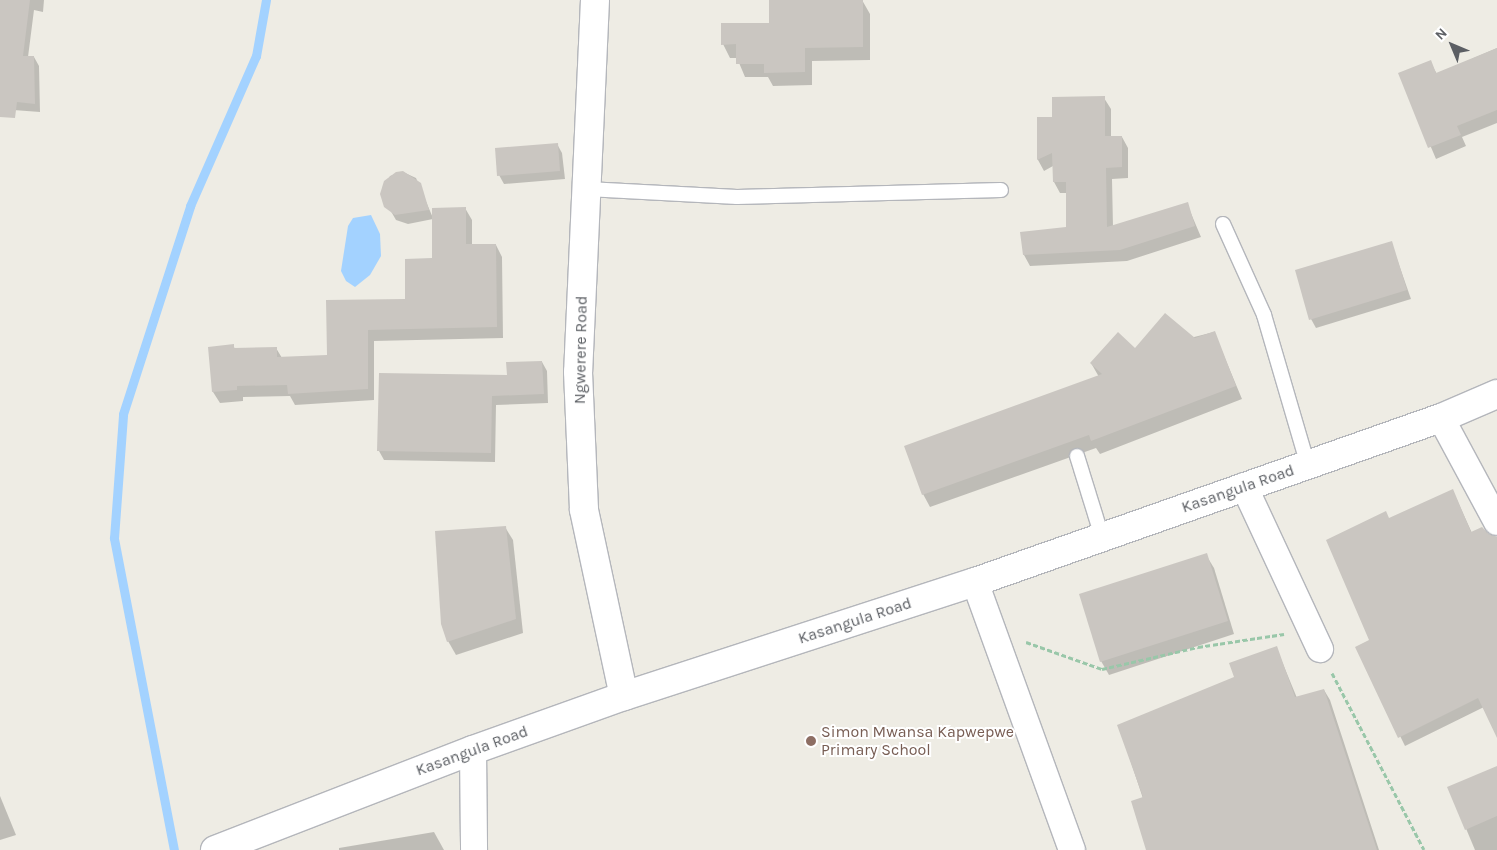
<!DOCTYPE html>
<html>
<head>
<meta charset="utf-8">
<style>
	body { margin:0 }
	#map { position:relative; width:1497px; height:850px; overflow:hidden; background:#eeece4; font-family:Karla,sans-serif }
	div>[style] { position:absolute }
	.water>* { inset:0; background:#a3d2ff }
	.shadow>* { inset:0; background:#0003 }
	.stream>* { height:9px; margin:-4.5px; padding:0 4.5px; transform-origin:4.5px; border-radius:4.5px; background:#a3d2ff }
	.building>* { inset:0; background:#cac6c1 }
	.path>* { height:3px; margin-top:-1.5px; transform-origin:0; background:repeating-linear-gradient(90deg,#99c7a9 0 5px,transparent 0 7.5px) }
	.roads { filter:drop-shadow(1px 0 #b4b6bb) drop-shadow(-1px 0 #b4b6bb) drop-shadow(0 1px #b4b6bb) drop-shadow(0 -1px #b4b6bb) }
	.lane>* { height:14px; margin:-7px; padding:0 7px; transform-origin:7px; border-radius:7px; background:#fff }
	.street>* { height:26px; margin:-13px; padding:0 13px; transform-origin:13px; border-radius:13px; background:#fff }
	.secondary>* { height:28px; margin:-14px; padding:0 14px; transform-origin:14px; border-radius:14px; background:#fff }
	.dots>* { width:14px; height:14px; translate:-50% -50%; box-sizing:border-box; border:2px solid #fff; border-radius:50% }
	span { translate:-50% -50%; white-space:nowrap; text-align:center; line-height:1.15; -webkit-text-stroke:4px #fff; paint-order:stroke }
	.street-label { font-size:16px; color:#5c5f64 }
	.education-label { font-size:16px; color:#785e54 }
	.left { translate:0 -50%; text-align:left }
	.north { position:absolute; left:1427px; top:20px; width:50px; height:50px; -webkit-text-stroke:4px #fff; paint-order:stroke; rotate:315deg; font-size:14px; font-weight:700; line-height:20px; text-align:center; color:#5c5f64 }
	.north::after { content:''; display:block; margin:auto; width:18px; height:22px; background:#5c5f64; clip-path:polygon(50% 0,100% 100%,50% 72%,0 100%) }
</style>
</head>
<body>
<div id="map">
	<div class="water">
		<i style="clip-path:polygon(371px 215px,380px 234px,381px 256px,370px 275px,355px 287px,346px 281px,341px 271px,348px 226px,353px 218px)"></i>
	</div>
	<div class="shadow">
		<i style="clip-path:polygon(0 0,44px 0,43px 12px,34px 10px,28px 57px,34px 57px,39px 66px,40px 112px,0 109px)"></i>
		<i style="clip-path:polygon(862px 0,870px 14px,870px 60px,812px 61px,812px 85px,773px 86px,768px 77px,745px 77px,737px 58px,730px 58px,723px 44px,770px 24px)"></i>
		<i style="clip-path:polygon(1497px 48px,1497px 123px,1462px 137px,1466px 146px,1436px 159px,1400px 74px,1430px 62px,1437px 74px)"></i>
		<i style="clip-path:polygon(1104px 98px,1111px 109px,1111px 137px,1122px 137px,1128px 148px,1128px 178px,1112px 179px,1113px 227px,1187px 204px,1201px 237px,1127px 261px,1030px 266px,1024px 255px,1021px 233px,1068px 228px,1067px 193px,1060px 193px,1054px 182px,1053px 166px,1044px 171px,1038px 160px,1038px 118px,1053px 118px)"></i>
		<i style="clip-path:polygon(557px 144px,562px 153px,565px 179px,504px 184px,499px 175px)"></i>
		<i style="clip-path:polygon(403px 172px,416px 178px,433px 218px,465px 208px,472px 220px,472px 245px,496px 245px,502px 257px,503px 338px,374px 341px,374px 400px,295px 405px,290px 396px,243px 397px,243px 401px,220px 403px,213px 392px,209px 348px,233px 345px,235px 349px,276px 348px,282px 358px,328px 356px,406px 300px,434px 259px,433px 219px,408px 224px,396px 220px,381px 194px,390px 176px)"></i>
		<i style="clip-path:polygon(1391px 242px,1411px 299px,1316px 328px,1311px 319px)"></i>
		<i style="clip-path:polygon(1214px 332px,1242px 399px,1100px 454px,1096px 448px,930px 507px,923px 494px,1099px 377px,1091px 363px)"></i>
		<i style="clip-path:polygon(542px 362px,547px 371px,548px 403px,496px 405px,495px 462px,384px 460px,379px 451px,508px 376px)"></i>
		<i style="clip-path:polygon(1457px 500px,1472px 533px,1497px 537px,1497px 735px,1484px 707px,1405px 746px,1357px 648px,1371px 641px,1389px 519px)"></i>
		<i style="clip-path:polygon(505px 527px,513px 540px,523px 633px,456px 655px,448px 641px)"></i>
		<i style="clip-path:polygon(1206px 555px,1214px 568px,1234px 634px,1109px 675px,1101px 661px)"></i>
		<i style="clip-path:polygon(1276px 647px,1297px 698px,1324px 690px,1330px 700px,1379px 850px,1160px 850px,1119px 726px,1236px 678px)"></i>
		<i style="clip-path:polygon(1497px 768px,1497px 850px,1475px 850px,1449px 788px)"></i>
		<i style="clip-path:polygon(0 796px,16px 835px,0 840px)"></i>
		<i style="clip-path:polygon(434px 832px,444px 850px,339px 850px,339px 848px)"></i>
	</div>
	<div class="stream">
		<i style="left:174px;top:850px;width:318px;rotate:-100.9deg"></i>
		<i style="left:114px;top:538px;width:124px;rotate:-85.8deg"></i>
		<i style="left:123px;top:414px;width:219px;rotate:-72.1deg"></i>
		<i style="left:190px;top:206px;width:164px;rotate:-66.3deg"></i>
		<i style="left:256px;top:56px;width:57px;rotate:-79.9deg"></i>
	</div>
	<div class="building">
		<i style="clip-path:polygon(0 0,30px 0,23px 56px,34px 56px,35px 104px,17px 102px,15px 118px,0 117px)"></i>
		<i style="clip-path:polygon(769px 0,863px 0,863px 47px,805px 48px,805px 72px,764px 73px,764px 64px,736px 64px,736px 44px,721px 45px,721px 23px,769px 23px)"></i>
		<i style="clip-path:polygon(1497px 48px,1497px 110px,1457px 126px,1461px 135px,1428px 148px,1398px 73px,1431px 60px,1436px 73px)"></i>
		<i style="clip-path:polygon(1105px 96px,1105px 136px,1122px 136px,1122px 167px,1106px 168px,1107px 227px,1188px 202px,1195px 226px,1120px 250px,1023px 255px,1020px 232px,1066px 227px,1066px 182px,1053px 182px,1052px 153px,1037px 160px,1037px 117px,1052px 117px,1052px 97px)"></i>
		<i style="clip-path:polygon(558px 143px,560px 171px,497px 176px,495px 148px)"></i>
		<i style="clip-path:polygon(403px 171px,421px 183px,429px 210px,395px 215px,384px 207px,380px 194px,384px 181px,396px 172px)"></i>
		<i style="clip-path:polygon(466px 207px,466px 244px,496px 244px,497px 327px,368px 330px,368px 389px,288px 394px,287px 385px,237px 386px,237px 390px,212px 392px,208px 347px,234px 344px,234px 348px,277px 347px,277px 357px,327px 355px,326px 300px,405px 299px,405px 259px,432px 258px,432px 208px)"></i>
		<i style="clip-path:polygon(1392px 241px,1407px 290px,1309px 320px,1295px 270px)"></i>
		<i style="clip-path:polygon(1165px 313px,1195px 338px,1215px 331px,1236px 386px,1091px 441px,1089px 435px,922px 495px,904px 446px,1102px 374px,1090px 363px,1118px 332px,1135px 348px)"></i>
		<i style="clip-path:polygon(542px 361px,544px 394px,492px 396px,491px 453px,377px 451px,379px 373px,507px 375px,506px 362px)"></i>
		<i style="clip-path:polygon(1453px 489px,1471px 532px,1482px 527px,1489px 534px,1497px 537px,1497px 738px,1478px 698px,1398px 738px,1355px 647px,1369px 640px,1326px 540px,1386px 511px,1389px 518px)"></i>
		<i style="clip-path:polygon(506px 526px,516px 619px,447px 642px,441px 624px,435px 531px)"></i>
		<i style="clip-path:polygon(1207px 553px,1228px 621px,1100px 662px,1079px 594px)"></i>
		<i style="clip-path:polygon(1277px 646px,1295px 697px,1324px 689px,1377px 850px,1146px 850px,1131px 801px,1143px 797px,1117px 725px,1234px 677px,1229px 663px)"></i>
		<i style="clip-path:polygon(1497px 766px,1497px 816px,1465px 830px,1447px 787px)"></i>
	</div>
	<div class="path">
		<i style="left:1026px;top:642px;width:81px;rotate:19.6deg"></i>
		<i style="left:1102px;top:669px;width:98px;rotate:-12.9deg"></i>
		<i style="left:1198px;top:647px;width:87px;rotate:-8.6deg"></i>
		<i style="left:1332px;top:673px;width:199px;rotate:62.5deg"></i>
	</div>
	<div class="roads">
		<div class="lane">
			<i style="left:587px;top:189px;width:150px;rotate:3.1deg"></i>
			<i style="left:737px;top:197px;width:264px;rotate:-1.5deg"></i>
			<i style="left:1223px;top:224px;width:100px;rotate:65.7deg"></i>
			<i style="left:1264px;top:315px;width:156px;rotate:73.7deg"></i>
			<i style="left:1077px;top:456px;width:85px;rotate:72.8deg"></i>
		</div>
		<div class="street">
			<i style="left:1441px;top:418px;width:118px;rotate:61.7deg"></i>
			<i style="left:1244px;top:486px;width:180px;rotate:65deg"></i>
			<i style="left:975px;top:582px;width:285px;rotate:70.1deg"></i>
			<i style="left:473px;top:750px;width:100px;rotate:89.4deg"></i>
		</div>
		<div class="secondary">
			<i style="left:595px;top:0;width:372px;rotate:92.6deg"></i>
			<i style="left:578px;top:372px;width:138px;rotate:87.5deg"></i>
			<i style="left:584px;top:510px;width:190px;rotate:77.9deg"></i>
			<i style="left:215px;top:850px;width:277px;rotate:-21.2deg"></i>
			<i style="left:473px;top:750px;width:160px;rotate:-19.7deg"></i>
			<i style="left:624px;top:696px;width:369px;rotate:-18deg"></i>
			<i style="left:975px;top:582px;width:494px;rotate:-19.4deg"></i>
			<i style="left:1441px;top:418px;width:61px;rotate:-23.2deg"></i>
		</div>
	</div>
	<div class="dots">
		<i style="left:811px;top:741px;background:#8d6e63"></i>
	</div>
	<div class="street-label">
		<span style="left:581px;top:350px;rotate:-89deg">Ngwerere Road</span>
		<span style="left:1238px;top:489px;rotate:-19deg">Kasangula Road</span>
		<span style="left:855px;top:621px;rotate:-18deg">Kasangula Road</span>
		<span style="left:472px;top:751px;rotate:-20deg">Kasangula Road</span>
	</div>
	<div class="education-label">
		<span class="left" style="left:821px;top:741px">Simon Mwansa Kapwepwe<br>Primary School</span>
	</div>
	<div class="north">N</div>
</div>
</body>
</html>
